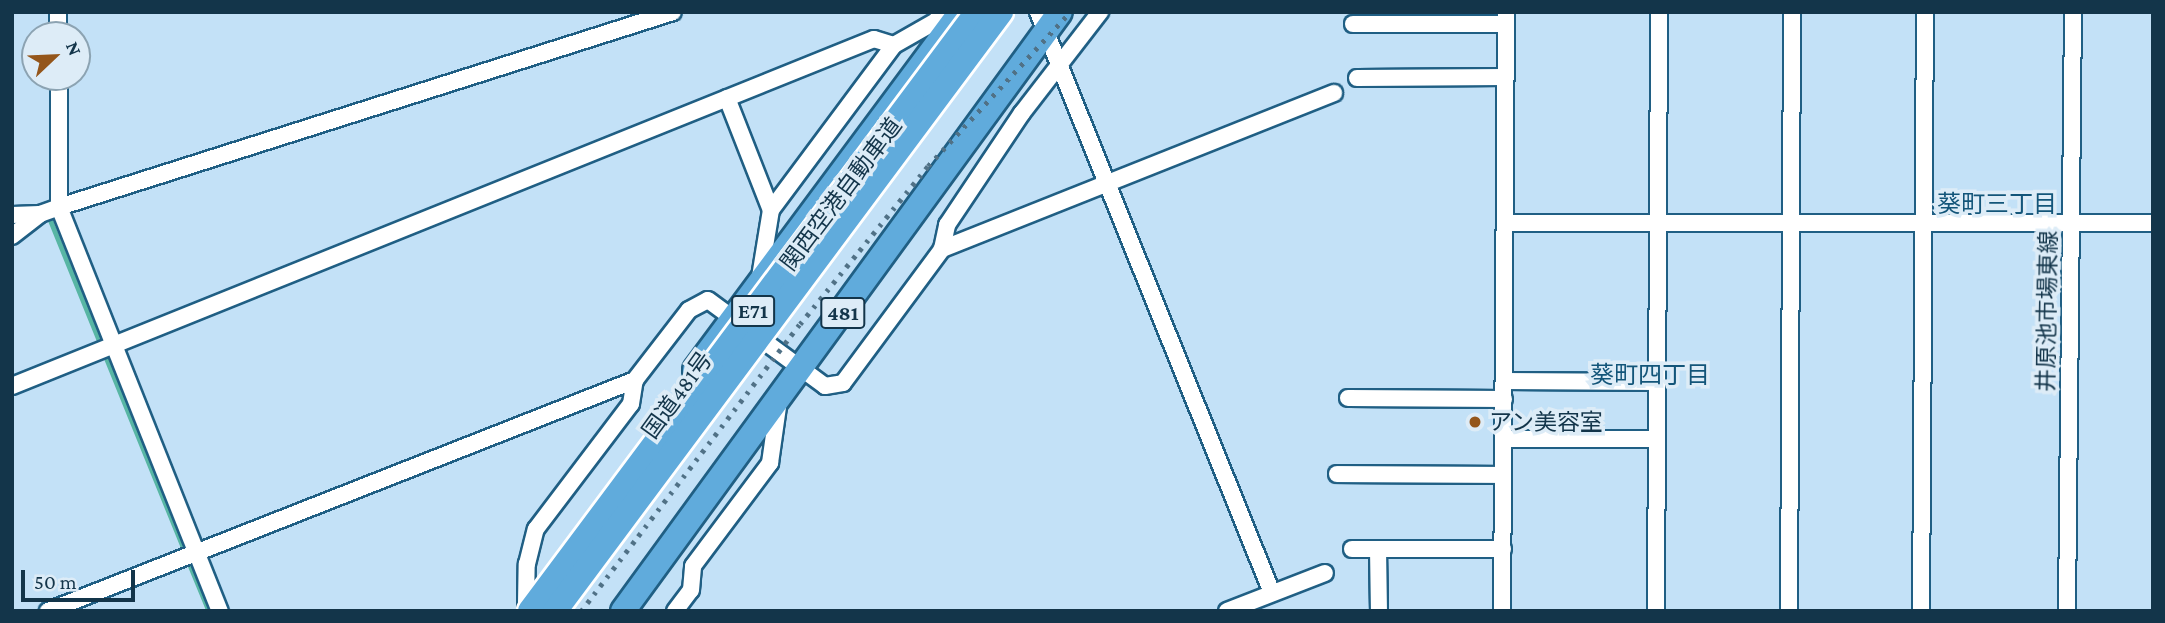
<!DOCTYPE html>
<html>
<head>
<meta charset="utf-8">
<style>
	body { margin:0 }
	#map { position:relative; width:2165px; height:623px; overflow:hidden; background:#c3e1f7; font-family:"Crimson Pro","Noto Sans JP",serif }
	div>[style] { position:absolute }
	.stream>* { height:4.5px; margin:-2.25px; padding:0 2.25px; transform-origin:2.25px; border-radius:2.25px; background:#58b6a4 }
	.roads { filter:drop-shadow(2px 0 #205f84) drop-shadow(-2px 0 #205f84) drop-shadow(0 2px #205f84) drop-shadow(0 -2px #205f84) }
	.minor>* { height:16px; margin:-8px; padding:0 8px; transform-origin:8px; border-radius:8px; background:#fff }
	.highway>* { height:24px; margin:-12px; padding:0 12px; transform-origin:12px; border-radius:12px; background:#60abdc }
	.rail>* { height:4.5px; margin-top:-2.25px; transform-origin:0; background:repeating-linear-gradient(90deg,#507186 0 3.5px,transparent 0 10.5px) }
	.bridges { filter:drop-shadow(2px 0 #fff) drop-shadow(-2px 0 #fff) drop-shadow(0 2px #fff) drop-shadow(0 -2px #fff) }
	.highway-bridge>* { height:24px; margin:-12px; padding:0 12px; transform-origin:12px; border-radius:12px; background:#60abdc }
	.dots>* { width:19px; height:19px; translate:-50% -50%; box-sizing:border-box; border:4px solid #ddecf7; border-radius:50% }
	span { translate:-50% -50%; white-space:nowrap; text-align:center; line-height:1.15; -webkit-text-stroke:7px #ddecf7; paint-order:stroke }
	.shield-label span { padding:2px 5px; background:#ddecf7; border:2px solid; border-radius:5px; -webkit-text-stroke-width:0 }
	.shield-label { font-size:21px; color:#13354a; font-weight:700 }
	.street-label { font-size:23px; color:#13354a }
	.poi-label { font-size:23px; color:#13354a }
	.left { translate:0 -50%; text-align:left }
	.neighbourhood-label { font-size:24px; color:#135579 }
	.frame { position:absolute; inset:0; border:14px solid #13354a; pointer-events:none }
	.north { position:absolute; left:21px; top:21px; width:70px; height:70px; box-sizing:border-box; background:#ddecf7; border:2px solid #8ca3b2; border-radius:50%; rotate:67deg; font-size:19px; font-weight:700; line-height:28px; text-align:center; color:#13354a }
	.north::after { content:''; display:block; margin:auto; width:24px; height:32px; background:#94561b; clip-path:polygon(50% 0,100% 100%,50% 72%,0 100%) }
	.scale { position:absolute; left:21px; top:570px; width:114px; height:32px; box-sizing:border-box; border:4px solid #13354a; border-top:0; padding-left:9px; font-size:21px; line-height:24px; white-space:nowrap; color:#13354a; -webkit-text-stroke:5px #ddecf7; paint-order:stroke }
</style>
</head>
<body>
<div id="map">
	<div class="stream">
		<i style="left:50px;top:219px;width:359px;rotate:67.9deg"></i>
		<i style="left:188px;top:560px;width:55px;rotate:67.6deg"></i>
	</div>
	<div class="roads">
		<div class="minor">
			<i style="left:58px;top:12px;width:23px;rotate:90deg"></i>
			<i style="left:1038px;top:12px;width:626px;rotate:68.06deg"></i>
			<i style="left:1353px;top:24px;width:152px"></i>
			<i style="left:59px;top:77px;width:130px;rotate:90deg"></i>
			<i style="left:59px;top:207px;width:435px;rotate:68.3deg"></i>
			<i style="left:1357px;top:78px;width:148px;rotate:-0.4deg"></i>
			<i style="left:727px;top:98px;width:120px;rotate:68.6deg"></i>
			<i style="left:12px;top:215px;width:28px;rotate:-2deg"></i>
			<i style="left:1505px;top:223px;width:648px"></i>
			<i style="left:12px;top:236px;width:36px;rotate:-38deg"></i>
			<i style="left:40px;top:214px;width:20px;rotate:-20deg"></i>
			<i style="left:59px;top:207px;width:644px;rotate:-17.62deg"></i>
			<i style="left:942px;top:249px;width:25px;rotate:-78deg"></i>
			<i style="left:947px;top:225px;width:135px;rotate:-56.2deg"></i>
			<i style="left:1022px;top:113px;width:128px;rotate:-52.3deg"></i>
			<i style="left:760px;top:277px;width:68px;rotate:-80.7deg"></i>
			<i style="left:771px;top:210px;width:206px;rotate:-53.3deg"></i>
			<i style="left:894px;top:45px;width:48px;rotate:-29.7deg"></i>
			<i style="left:936px;top:21px;width:11px;rotate:-56deg"></i>
			<i style="left:1504px;top:381px;width:153px;rotate:0.4deg"></i>
			<i style="left:12px;top:386px;width:929px;rotate:-21.93deg"></i>
			<i style="left:874px;top:39px;width:21px;rotate:17deg"></i>
			<i style="left:1348px;top:398px;width:156px;rotate:0.4deg"></i>
			<i style="left:1503px;top:439px;width:153px"></i>
			<i style="left:1337px;top:474px;width:166px;rotate:0.3deg"></i>
			<i style="left:1352px;top:549px;width:151px"></i>
			<i style="left:1378px;top:549px;width:62px;rotate:89.1deg"></i>
			<i style="left:526px;top:603px;width:39px;rotate:-89deg"></i>
			<i style="left:527px;top:564px;width:36px;rotate:-76deg"></i>
			<i style="left:536px;top:529px;width:157px;rotate:-52.8deg"></i>
			<i style="left:631px;top:404px;width:24px;rotate:-81deg"></i>
			<i style="left:635px;top:380px;width:88px;rotate:-52.4deg"></i>
			<i style="left:689px;top:310px;width:21px;rotate:-28deg"></i>
			<i style="left:708px;top:300px;width:145px;rotate:36.3deg"></i>
			<i style="left:825px;top:386px;width:18px;rotate:-9deg"></i>
			<i style="left:843px;top:383px;width:167px;rotate:-53.5deg"></i>
			<i style="left:942px;top:249px;width:422px;rotate:-21.7deg"></i>
			<i style="left:48px;top:611px;width:631px;rotate:-21.48deg"></i>
			<i style="left:675px;top:611px;width:26px;rotate:-53deg"></i>
			<i style="left:691px;top:590px;width:24px;rotate:-85deg"></i>
			<i style="left:693px;top:566px;width:129px;rotate:-53.2deg"></i>
			<i style="left:770px;top:463px;width:64px;rotate:-81.9deg"></i>
			<i style="left:1227px;top:611px;width:105px;rotate:-21.2deg"></i>
			<i style="left:1502px;top:611px;width:599px;rotate:-89.62deg"></i>
			<i style="left:1656px;top:611px;width:599px;rotate:-89.71deg"></i>
			<i style="left:1789px;top:611px;width:599px;rotate:-89.71deg"></i>
			<i style="left:1921px;top:611px;width:599px;rotate:-89.62deg"></i>
			<i style="left:2067px;top:611px;width:599px;rotate:-89.43deg"></i>
		</div>
		<div class="highway">
			<i style="left:695px;top:370px;width:446px;rotate:-53.4deg"></i>
			<i style="left:623px;top:611px;width:741px;rotate:-53.89deg"></i>
		</div>
	</div>
	<div class="rail">
		<i style="left:581px;top:611px;width:361px;rotate:-52.7deg"></i>
		<i style="left:800px;top:324px;width:203px;rotate:-51deg"></i>
		<i style="left:928px;top:166px;width:209px;rotate:-47.3deg"></i>
	</div>
	<div class="bridges">
		<div class="highway-bridge">
			<i style="left:530px;top:611px;width:747px;rotate:-53.27deg"></i>
			<i style="left:555px;top:611px;width:747px;rotate:-53.33deg"></i>
		</div>
	</div>
	<div class="dots">
		<i style="left:1475px;top:422px;background:#94561b"></i>
	</div>
	<div class="shield-label">
		<span style="left:753px;top:311px">E71</span>
		<span style="left:843px;top:313px">481</span>
	</div>
	<div class="street-label">
		<span style="left:841px;top:194px;rotate:-53deg">関西空港自動車道</span>
		<span style="left:2047px;top:311px;rotate:-89deg">井原池市場東線</span>
		<span style="left:677px;top:395px;rotate:-54deg">国道481号</span>
	</div>
	<div class="poi-label">
		<span class="left" style="left:1489px;top:422px">アン美容室</span>
	</div>
	<div class="neighbourhood-label">
		<span style="left:1997px;top:204px">葵町三丁目</span>
		<span style="left:1650px;top:375px">葵町四丁目</span>
	</div>
	<div class="frame"></div>
	<div class="north">N</div>
	<div class="scale">50 m</div>
</div>
</body>
</html>
